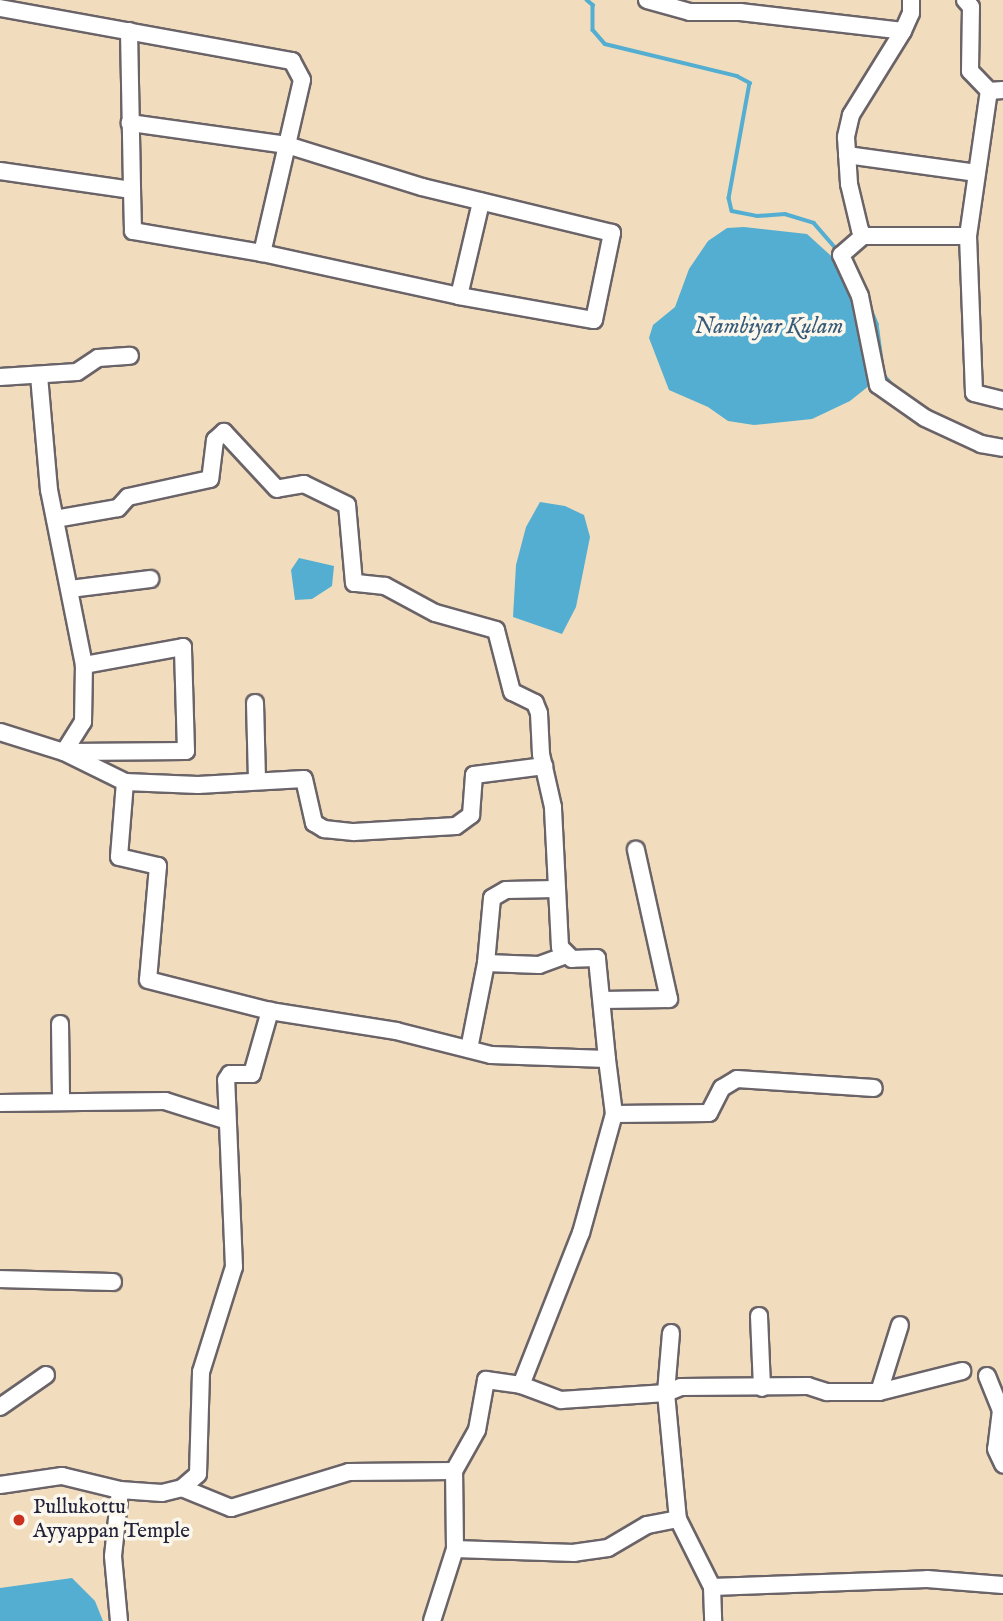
<!DOCTYPE html>
<html>
<head>
<meta charset="utf-8">
<style>
	body { margin:0 }
	#map { position:relative; width:1003px; height:1621px; overflow:hidden; background:#f1ddbd; font-family:"IM FELL English",serif }
	div>[style] { position:absolute }
	.water>* { inset:0; background:#54aed1 }
	.stream>* { height:3.5px; margin:-1.75px; padding:0 1.75px; transform-origin:1.75px; border-radius:1.75px; background:#54aed1 }
	.roads { filter:drop-shadow(2px 0 #6a6368) drop-shadow(-2px 0 #6a6368) drop-shadow(0 2px #6a6368) drop-shadow(0 -2px #6a6368) }
	.minor>* { height:16px; margin:-8px; padding:0 8px; transform-origin:8px; border-radius:8px; background:#fff }
	.dots>* { width:19px; height:19px; translate:-50% -50%; box-sizing:border-box; border:4px solid #fbf7ec; border-radius:50% }
	span { translate:-50% -50%; white-space:nowrap; text-align:center; line-height:1.15; -webkit-text-stroke:7px #fbf7ec; paint-order:stroke }
	.poi-label { font-size:21px; color:#22223b }
	.left { translate:0 -50%; text-align:left }
	.water-label { font-size:23px; color:#365a77; font-style:italic }
</style>
</head>
<body>
<div id="map">
	<div class="water">
		<i style="clip-path:polygon(744px 227px,807px 234px,851px 274px,875px 381px,850px 401px,812px 419px,754px 425px,728px 421px,708px 407px,669px 390px,649px 338px,653px 325px,675px 307px,689px 269px,708px 241px,727px 228px)"></i>
		<i style="clip-path:polygon(540px 502px,565px 506px,584px 515px,590px 537px,576px 607px,562px 634px,513px 617px,516px 565px,526px 527px)"></i>
		<i style="clip-path:polygon(299px 558px,334px 566px,332px 586px,312px 599px,295px 600px,291px 570px)"></i>
		<i style="clip-path:polygon(72px 1578px,95px 1601px,103px 1621px,0 1621px,0 1588px)"></i>
	</div>
	<div class="stream">
		<i style="left:587px;top:0;width:8px;rotate:40deg"></i>
		<i style="left:593px;top:5px;width:25px;rotate:90deg"></i>
		<i style="left:593px;top:30px;width:18px;rotate:49deg"></i>
		<i style="left:605px;top:44px;width:136px;rotate:13.6deg"></i>
		<i style="left:737px;top:76px;width:15px;rotate:28deg"></i>
		<i style="left:750px;top:83px;width:117px;rotate:100.3deg"></i>
		<i style="left:729px;top:198px;width:13px;rotate:77deg"></i>
		<i style="left:732px;top:211px;width:25px;rotate:11deg"></i>
		<i style="left:757px;top:216px;width:28px;rotate:-4deg"></i>
		<i style="left:785px;top:214px;width:30px;rotate:17deg"></i>
		<i style="left:814px;top:223px;width:33px;rotate:49deg"></i>
		<i style="left:852px;top:262px;width:67px;rotate:68deg"></i>
		<i style="left:877px;top:324px;width:51px;rotate:82.2deg"></i>
		<i style="left:884px;top:375px;width:17px;rotate:50deg"></i>
		<i style="left:904px;top:394px;width:38px;rotate:33deg"></i>
	</div>
	<div class="roads">
		<div class="minor">
			<i style="left:647px;top:0;width:45px;rotate:15.6deg"></i>
			<i style="left:690px;top:12px;width:50px"></i>
			<i style="left:740px;top:12px;width:164px;rotate:6.6deg"></i>
			<i style="left:911px;top:0;width:13px;rotate:90deg"></i>
			<i style="left:911px;top:13px;width:20px;rotate:114deg"></i>
			<i style="left:903px;top:31px;width:99px;rotate:121.8deg"></i>
			<i style="left:851px;top:115px;width:23px;rotate:103deg"></i>
			<i style="left:846px;top:137px;width:47px;rotate:86.3deg"></i>
			<i style="left:849px;top:184px;width:47px;rotate:76.6deg"></i>
			<i style="left:860px;top:230px;width:7px;rotate:63deg"></i>
			<i style="left:863px;top:236px;width:105px"></i>
			<i style="left:968px;top:236px;width:157px;rotate:87.8deg"></i>
			<i style="left:974px;top:393px;width:30px;rotate:14deg"></i>
			<i style="left:965px;top:0;width:9px;rotate:49deg"></i>
			<i style="left:971px;top:7px;width:64px;rotate:90.9deg"></i>
			<i style="left:970px;top:71px;width:28px;rotate:46deg"></i>
			<i style="left:989px;top:91px;width:14px;rotate:-4deg"></i>
			<i style="left:0;top:8px;width:297px;rotate:10.3deg"></i>
			<i style="left:292px;top:61px;width:21px;rotate:62deg"></i>
			<i style="left:302px;top:80px;width:67px;rotate:103deg"></i>
			<i style="left:287px;top:145px;width:111px;rotate:103deg"></i>
			<i style="left:262px;top:253px;width:202px;rotate:12.3deg"></i>
			<i style="left:459px;top:296px;width:137px;rotate:10.1deg"></i>
			<i style="left:594px;top:320px;width:89px;rotate:-78.3deg"></i>
			<i style="left:612px;top:233px;width:195px;rotate:-166.4deg"></i>
			<i style="left:422px;top:187px;width:141px;rotate:-162.7deg"></i>
			<i style="left:287px;top:145px;width:159px;rotate:-172deg"></i>
			<i style="left:129px;top:31px;width:159px;rotate:88.9deg"></i>
			<i style="left:847px;top:155px;width:131px;rotate:7.9deg"></i>
			<i style="left:0;top:171px;width:133px;rotate:8.2deg"></i>
			<i style="left:132px;top:190px;width:41px;rotate:88.6deg"></i>
			<i style="left:133px;top:231px;width:131px;rotate:9.7deg"></i>
			<i style="left:863px;top:236px;width:29px;rotate:139deg"></i>
			<i style="left:841px;top:255px;width:45px;rotate:65.1deg"></i>
			<i style="left:860px;top:296px;width:91px;rotate:78.6deg"></i>
			<i style="left:878px;top:385px;width:57px;rotate:35.1deg"></i>
			<i style="left:925px;top:418px;width:62px;rotate:24.9deg"></i>
			<i style="left:981px;top:444px;width:22px;rotate:10deg"></i>
			<i style="left:968px;top:236px;width:147px;rotate:-81.8deg"></i>
			<i style="left:459px;top:296px;width:97px;rotate:-76.8deg"></i>
			<i style="left:0;top:377px;width:77px;rotate:-3.7deg"></i>
			<i style="left:77px;top:372px;width:25px;rotate:-34deg"></i>
			<i style="left:98px;top:358px;width:32px;rotate:-4deg"></i>
			<i style="left:70px;top:589px;width:81px;rotate:-7.1deg"></i>
			<i style="left:255px;top:703px;width:77px;rotate:88.5deg"></i>
			<i style="left:0;top:732px;width:67px;rotate:17.4deg"></i>
			<i style="left:64px;top:752px;width:36px;rotate:-58deg"></i>
			<i style="left:83px;top:722px;width:57px;rotate:-89deg"></i>
			<i style="left:84px;top:665px;width:178px;rotate:-101.3deg"></i>
			<i style="left:49px;top:490px;width:114px;rotate:-95deg"></i>
			<i style="left:64px;top:752px;width:68px;rotate:26.2deg"></i>
			<i style="left:125px;top:782px;width:73px;rotate:2.4deg"></i>
			<i style="left:198px;top:785px;width:106px;rotate:-3.2deg"></i>
			<i style="left:304px;top:779px;width:45px;rotate:77.2deg"></i>
			<i style="left:314px;top:823px;width:12px;rotate:31deg"></i>
			<i style="left:324px;top:829px;width:30px;rotate:6deg"></i>
			<i style="left:354px;top:832px;width:102px;rotate:-3.4deg"></i>
			<i style="left:456px;top:826px;width:19px;rotate:-36deg"></i>
			<i style="left:471px;top:815px;width:40px;rotate:-85.7deg"></i>
			<i style="left:474px;top:775px;width:71px;rotate:-7.3deg"></i>
			<i style="left:70px;top:752px;width:116px;rotate:-0.5deg"></i>
			<i style="left:186px;top:751px;width:104px;rotate:-91.7deg"></i>
			<i style="left:183px;top:647px;width:101px;rotate:169.7deg"></i>
			<i style="left:125px;top:782px;width:75px;rotate:94.6deg"></i>
			<i style="left:119px;top:857px;width:40px;rotate:13deg"></i>
			<i style="left:158px;top:866px;width:114px;rotate:95deg"></i>
			<i style="left:148px;top:980px;width:126px;rotate:14.3deg"></i>
			<i style="left:486px;top:963px;width:53px;rotate:2.2deg"></i>
			<i style="left:539px;top:965px;width:27px;rotate:-20deg"></i>
			<i style="left:602px;top:1000px;width:67px;rotate:-0.9deg"></i>
			<i style="left:669px;top:999px;width:153px;rotate:-102.5deg"></i>
			<i style="left:60px;top:1024px;width:75px;rotate:89.2deg"></i>
			<i style="left:469px;top:1049px;width:88px;rotate:-78.8deg"></i>
			<i style="left:486px;top:963px;width:65px;rotate:-84.7deg"></i>
			<i style="left:492px;top:898px;width:16px;rotate:-30deg"></i>
			<i style="left:506px;top:890px;width:50px;rotate:-1.1deg"></i>
			<i style="left:0;top:1103px;width:165px;rotate:-0.7deg"></i>
			<i style="left:165px;top:1101px;width:63px;rotate:17.6deg"></i>
			<i style="left:614px;top:1114px;width:95px;rotate:-0.6deg"></i>
			<i style="left:709px;top:1113px;width:28px;rotate:-63deg"></i>
			<i style="left:722px;top:1088px;width:17px;rotate:-31deg"></i>
			<i style="left:737px;top:1079px;width:137px;rotate:3.8deg"></i>
			<i style="left:0;top:1279px;width:113px;rotate:1.5deg"></i>
			<i style="left:759px;top:1316px;width:72px;rotate:87.6deg"></i>
			<i style="left:671px;top:1333px;width:60px;rotate:94.8deg"></i>
			<i style="left:666px;top:1393px;width:16px;rotate:-22deg"></i>
			<i style="left:681px;top:1387px;width:127px;rotate:-0.5deg"></i>
			<i style="left:808px;top:1386px;width:20px;rotate:18deg"></i>
			<i style="left:827px;top:1392px;width:52px"></i>
			<i style="left:879px;top:1392px;width:86px;rotate:-14.2deg"></i>
			<i style="left:987px;top:1376px;width:37px;rotate:68deg"></i>
			<i style="left:1001px;top:1410px;width:39px;rotate:97deg"></i>
			<i style="left:996px;top:1449px;width:17px;rotate:65deg"></i>
			<i style="left:521px;top:1385px;width:163px;rotate:-68.5deg"></i>
			<i style="left:581px;top:1233px;width:123px;rotate:-74.5deg"></i>
			<i style="left:614px;top:1114px;width:55px;rotate:-97.3deg"></i>
			<i style="left:879px;top:1392px;width:70px;rotate:-72.6deg"></i>
			<i style="left:0;top:1407px;width:56px;rotate:-34.8deg"></i>
			<i style="left:0;top:1485px;width:63px;rotate:-8.3deg"></i>
			<i style="left:62px;top:1476px;width:60px;rotate:13.6deg"></i>
			<i style="left:120px;top:1490px;width:42px;rotate:4.1deg"></i>
			<i style="left:162px;top:1493px;width:21px;rotate:-14deg"></i>
			<i style="left:182px;top:1488px;width:21px;rotate:-41deg"></i>
			<i style="left:198px;top:1474px;width:102px;rotate:-88.3deg"></i>
			<i style="left:201px;top:1372px;width:110px;rotate:-72.6deg"></i>
			<i style="left:234px;top:1267px;width:187px;rotate:-92.4deg"></i>
			<i style="left:226px;top:1080px;width:7px;rotate:-56deg"></i>
			<i style="left:230px;top:1074px;width:22px"></i>
			<i style="left:252px;top:1074px;width:66px;rotate:-74.1deg"></i>
			<i style="left:270px;top:1011px;width:128px;rotate:9deg"></i>
			<i style="left:396px;top:1031px;width:98px;rotate:14.2deg"></i>
			<i style="left:491px;top:1055px;width:116px;rotate:2deg"></i>
			<i style="left:607px;top:1059px;width:101px;rotate:-95.7deg"></i>
			<i style="left:597px;top:958px;width:25px;rotate:178deg"></i>
			<i style="left:572px;top:959px;width:17px;rotate:-135deg"></i>
			<i style="left:560px;top:947px;width:140px;rotate:-92.9deg"></i>
			<i style="left:553px;top:807px;width:54px;rotate:-102.8deg"></i>
			<i style="left:541px;top:754px;width:41px;rotate:-92.8deg"></i>
			<i style="left:539px;top:713px;width:11px;rotate:-112deg"></i>
			<i style="left:535px;top:703px;width:25px;rotate:-154deg"></i>
			<i style="left:512px;top:692px;width:64px;rotate:-104.5deg"></i>
			<i style="left:496px;top:630px;width:63px;rotate:-164.4deg"></i>
			<i style="left:435px;top:613px;width:57px;rotate:-151.6deg"></i>
			<i style="left:385px;top:586px;width:31px;rotate:-174deg"></i>
			<i style="left:354px;top:583px;width:78px;rotate:-95.1deg"></i>
			<i style="left:347px;top:505px;width:48px;rotate:-154deg"></i>
			<i style="left:304px;top:484px;width:27px;rotate:170deg"></i>
			<i style="left:277px;top:489px;width:78px;rotate:-132.9deg"></i>
			<i style="left:224px;top:432px;width:12px;rotate:138deg"></i>
			<i style="left:215px;top:440px;width:39px;rotate:97deg"></i>
			<i style="left:210px;top:479px;width:84px;rotate:167.6deg"></i>
			<i style="left:128px;top:497px;width:15px;rotate:132deg"></i>
			<i style="left:118px;top:508px;width:64px;rotate:170.1deg"></i>
			<i style="left:182px;top:1488px;width:53px;rotate:22.2deg"></i>
			<i style="left:231px;top:1508px;width:123px;rotate:-17deg"></i>
			<i style="left:349px;top:1472px;width:105px;rotate:-0.5deg"></i>
			<i style="left:678px;top:1519px;width:76px;rotate:63.4deg"></i>
			<i style="left:712px;top:1587px;width:34px;rotate:88deg"></i>
			<i style="left:712px;top:1587px;width:215px;rotate:-2.1deg"></i>
			<i style="left:927px;top:1579px;width:76px;rotate:4.5deg"></i>
			<i style="left:119px;top:1621px;width:65px;rotate:-95.3deg"></i>
			<i style="left:113px;top:1556px;width:66px;rotate:-83.9deg"></i>
			<i style="left:432px;top:1621px;width:76px;rotate:-72.3deg"></i>
			<i style="left:455px;top:1549px;width:78px;rotate:-90.7deg"></i>
			<i style="left:454px;top:1471px;width:47px;rotate:-60.7deg"></i>
			<i style="left:477px;top:1430px;width:51px;rotate:-79.8deg"></i>
			<i style="left:486px;top:1380px;width:35px;rotate:8deg"></i>
			<i style="left:521px;top:1385px;width:43px;rotate:20.6deg"></i>
			<i style="left:561px;top:1400px;width:105px;rotate:-3.8deg"></i>
			<i style="left:666px;top:1393px;width:127px;rotate:84.6deg"></i>
			<i style="left:678px;top:1519px;width:32px;rotate:169deg"></i>
			<i style="left:647px;top:1525px;width:45px;rotate:149.5deg"></i>
			<i style="left:608px;top:1548px;width:34px;rotate:172deg"></i>
			<i style="left:574px;top:1553px;width:119px;rotate:-178.1deg"></i>
		</div>
	</div>
	<div class="dots">
		<i style="left:19px;top:1520px;background:#c8321e"></i>
	</div>
	<div class="poi-label">
		<span class="left" style="left:33px;top:1520px">Pullukottu<br>Ayyappan Temple</span>
	</div>
	<div class="water-label">
		<span style="left:769px;top:327px">Nambiyar Kulam</span>
	</div>
</div>
</body>
</html>
